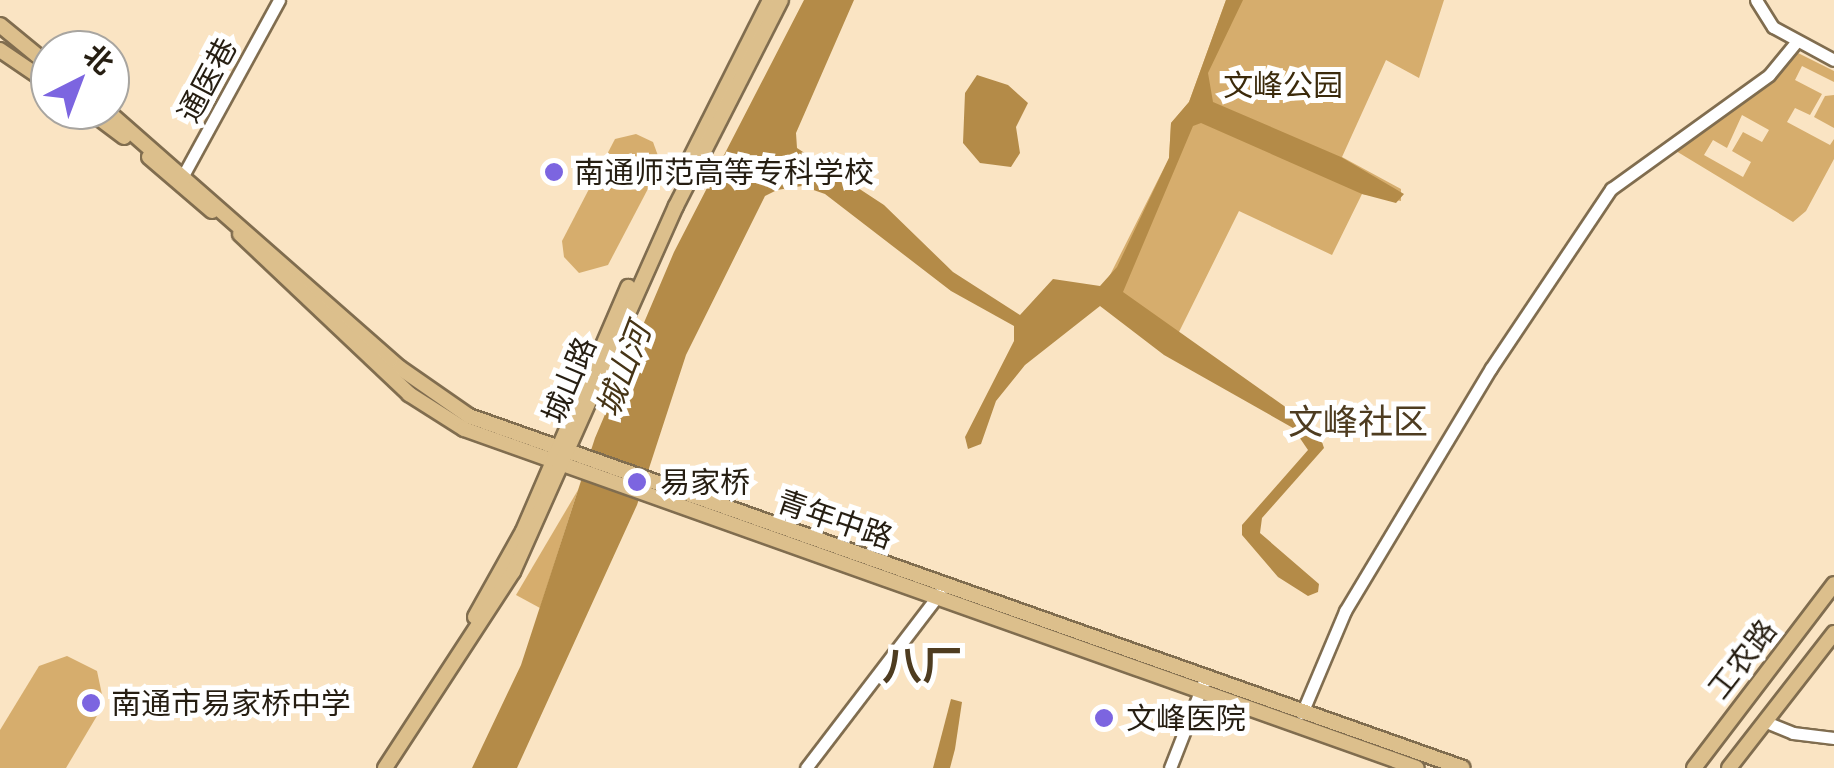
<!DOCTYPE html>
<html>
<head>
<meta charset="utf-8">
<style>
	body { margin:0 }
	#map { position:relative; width:1834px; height:768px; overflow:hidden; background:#fae4c3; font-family:Quicksand,"Noto Sans SC",sans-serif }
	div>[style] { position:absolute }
	.green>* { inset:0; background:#d6ad6d }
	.water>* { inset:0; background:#b48b48 }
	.roads { filter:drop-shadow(2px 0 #806d4f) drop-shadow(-2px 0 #806d4f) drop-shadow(0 2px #806d4f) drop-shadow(0 -2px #806d4f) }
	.minor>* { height:11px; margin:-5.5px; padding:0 5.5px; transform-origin:5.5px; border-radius:5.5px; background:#fff }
	.major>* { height:14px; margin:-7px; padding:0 7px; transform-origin:7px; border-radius:7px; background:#dcbf8c }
	.dots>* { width:28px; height:28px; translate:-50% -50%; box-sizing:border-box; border:5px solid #fff; border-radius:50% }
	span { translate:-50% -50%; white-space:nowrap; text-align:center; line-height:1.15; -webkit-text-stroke:10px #fff; paint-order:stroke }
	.street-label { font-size:30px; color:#261e12 }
	.park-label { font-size:30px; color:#3b2a0b }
	.poi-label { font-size:30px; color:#261e12 }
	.left { translate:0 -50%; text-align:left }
	.water-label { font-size:32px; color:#463416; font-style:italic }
	.quarter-label { font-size:35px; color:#4e3c20 }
	.district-label { font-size:40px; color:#4e3c20; font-weight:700 }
	.north { position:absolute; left:30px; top:30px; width:100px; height:100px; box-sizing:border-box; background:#fff; border:2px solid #a8a5a0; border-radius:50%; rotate:42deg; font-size:28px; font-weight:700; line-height:40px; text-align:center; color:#261e12 }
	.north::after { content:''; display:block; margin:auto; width:35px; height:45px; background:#7c65e0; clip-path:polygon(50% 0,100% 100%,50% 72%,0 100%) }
</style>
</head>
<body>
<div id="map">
	<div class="green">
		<i style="clip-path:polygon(1226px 0,1444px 0,1419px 78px,1386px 60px,1342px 157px,1401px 189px,1401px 201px,1362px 194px,1332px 255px,1239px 211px,1178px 334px,1106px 283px,1169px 158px,1171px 123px,1189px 102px)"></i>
		<i style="clip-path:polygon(evenodd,1794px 51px,1834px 71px,1834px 82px,1802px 66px,1795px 80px,1822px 94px,1810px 115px,1795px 108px,1787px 122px,1830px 145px,1834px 139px,1834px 159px,1806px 211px,1793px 222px,1676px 151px,1781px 70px,1794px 51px,1742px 115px,1769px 130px,1762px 142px,1743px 132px,1732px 151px,1751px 162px,1743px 177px,1704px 155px,1713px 140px,1727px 148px,1742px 115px)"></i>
		<i style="clip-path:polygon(1834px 95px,1834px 128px,1814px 117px,1825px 96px)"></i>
		<i style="clip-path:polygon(636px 134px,653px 142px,661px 164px,608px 265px,579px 273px,564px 257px,562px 241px,615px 139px)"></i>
		<i style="clip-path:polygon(578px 490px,540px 608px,516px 595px)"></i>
		<i style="clip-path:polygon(67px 656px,97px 671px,104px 704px,66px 768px,0 768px,0 730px,39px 666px)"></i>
	</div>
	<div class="water">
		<i style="clip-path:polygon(804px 0,854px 0,796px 133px,797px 148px,884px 205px,953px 272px,1020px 315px,1053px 279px,1100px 286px,1117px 267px,1169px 158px,1171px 123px,1189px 102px,1226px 0,1243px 0,1208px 73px,1213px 102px,1341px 157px,1404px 194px,1396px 203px,1362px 194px,1201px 123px,1193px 126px,1123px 292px,1318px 430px,1324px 448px,1262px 518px,1260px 533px,1319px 584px,1318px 592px,1308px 596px,1278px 577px,1242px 535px,1242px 525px,1308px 450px,1293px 428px,1164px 355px,1100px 306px,1025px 365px,996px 401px,981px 444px,968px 449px,965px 437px,1014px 341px,1014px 326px,951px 291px,825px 194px,802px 186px,777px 190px,765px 196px,686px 355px,637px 505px,517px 768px,472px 768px,521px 665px,595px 438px,674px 252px)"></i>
		<i style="clip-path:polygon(977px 75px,1008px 85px,1028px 103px,1016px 127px,1020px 153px,1011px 167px,980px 163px,963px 143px,965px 93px)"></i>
		<i style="clip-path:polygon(951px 699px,962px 702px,955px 749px,950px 768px,933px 768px)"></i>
	</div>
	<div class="roads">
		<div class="minor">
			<i style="left:1756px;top:0;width:32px;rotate:58deg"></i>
			<i style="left:1773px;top:27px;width:69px;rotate:28.4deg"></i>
			<i style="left:180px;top:181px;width:206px;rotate:-61.3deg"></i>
			<i style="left:1302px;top:713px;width:111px;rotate:-67.1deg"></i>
			<i style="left:1345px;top:611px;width:283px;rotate:-59deg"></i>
			<i style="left:1491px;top:368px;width:216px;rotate:-56.2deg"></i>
			<i style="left:1611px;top:189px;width:195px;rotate:-35.8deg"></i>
			<i style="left:1769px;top:75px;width:44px;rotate:-50.5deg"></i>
			<i style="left:1766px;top:722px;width:29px;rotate:22deg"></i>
			<i style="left:1793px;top:733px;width:41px;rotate:7deg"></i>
			<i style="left:806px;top:768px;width:220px;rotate:-52.6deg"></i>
			<i style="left:1170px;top:768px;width:90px;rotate:-68.6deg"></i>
		</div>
		<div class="major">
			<i style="left:0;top:25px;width:65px;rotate:39.4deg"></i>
			<i style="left:0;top:50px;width:60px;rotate:34.2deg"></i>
			<i style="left:88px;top:110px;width:45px;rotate:36.9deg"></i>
			<i style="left:106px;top:110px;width:391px;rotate:41.3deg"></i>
			<i style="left:400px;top:368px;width:84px;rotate:34.8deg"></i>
			<i style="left:469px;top:416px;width:1054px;rotate:19.5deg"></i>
			<i style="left:149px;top:157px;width:83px;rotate:40.6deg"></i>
			<i style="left:683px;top:173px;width:194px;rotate:-63.3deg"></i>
			<i style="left:240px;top:234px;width:233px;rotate:43.4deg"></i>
			<i style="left:409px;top:394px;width:65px;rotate:32.5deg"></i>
			<i style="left:464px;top:429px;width:1011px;rotate:19.58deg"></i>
			<i style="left:475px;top:617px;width:98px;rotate:-60.8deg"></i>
			<i style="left:523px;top:531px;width:266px;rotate:-66.7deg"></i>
			<i style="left:385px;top:768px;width:234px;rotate:-56.9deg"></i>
			<i style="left:513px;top:572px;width:401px;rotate:-66deg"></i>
			<i style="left:676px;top:206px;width:231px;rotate:-63deg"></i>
			<i style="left:1694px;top:768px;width:231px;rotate:-52.7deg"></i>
			<i style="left:1729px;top:768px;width:171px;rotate:-52.1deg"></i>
		</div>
	</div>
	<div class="dots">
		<i style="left:554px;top:172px;background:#7c65e0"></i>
		<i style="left:637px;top:482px;background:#7c65e0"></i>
		<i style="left:91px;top:703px;background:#7c65e0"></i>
		<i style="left:1104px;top:718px;background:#7c65e0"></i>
	</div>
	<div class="street-label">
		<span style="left:207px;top:80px;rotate:-62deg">通医巷</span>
		<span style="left:569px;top:380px;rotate:-67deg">城山路</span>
		<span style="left:835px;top:519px;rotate:19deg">青年中路</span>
		<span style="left:1742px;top:659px;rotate:-52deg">工农路</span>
	</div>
	<div class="park-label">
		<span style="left:1283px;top:85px">文峰公园</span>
	</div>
	<div class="poi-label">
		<span class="left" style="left:574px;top:172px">南通师范高等专科学校</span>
		<span class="left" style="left:660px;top:482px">易家桥</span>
		<span class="left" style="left:111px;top:703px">南通市易家桥中学</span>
		<span class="left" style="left:1126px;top:718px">文峰医院</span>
	</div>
	<div class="water-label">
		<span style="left:623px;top:370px;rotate:-69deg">城山河</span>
	</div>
	<div class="quarter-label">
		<span style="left:1358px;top:421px">文峰社区</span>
	</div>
	<div class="district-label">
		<span style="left:922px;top:665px">八厂</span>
	</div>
	<div class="north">北</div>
</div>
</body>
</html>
